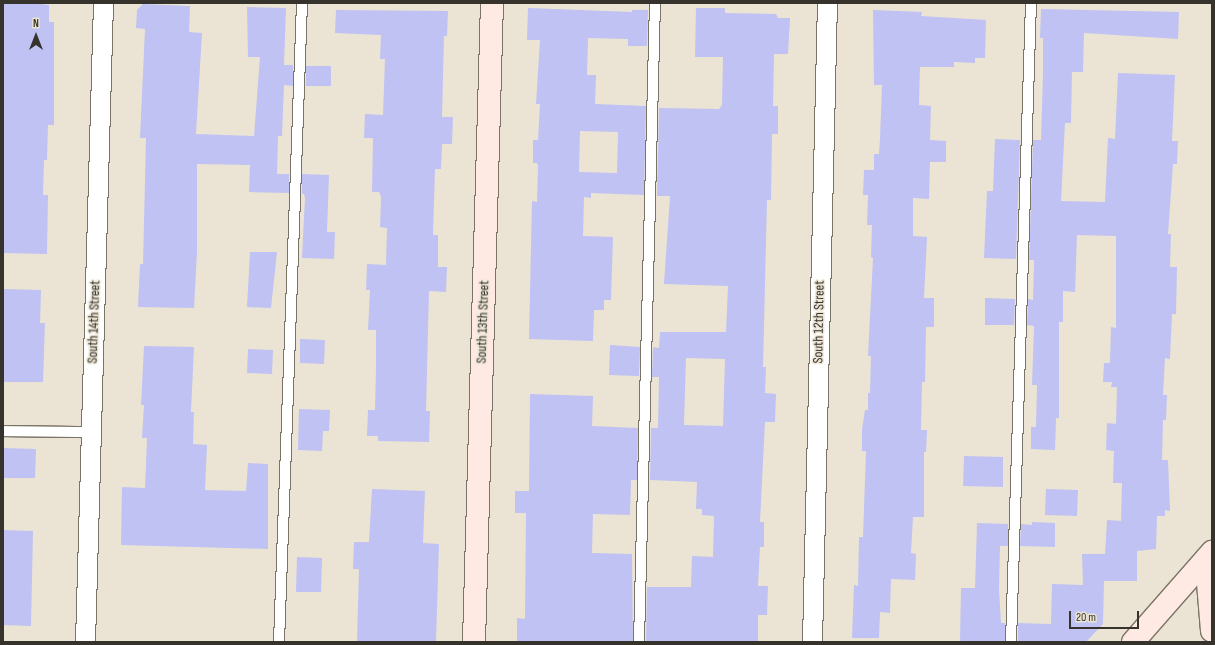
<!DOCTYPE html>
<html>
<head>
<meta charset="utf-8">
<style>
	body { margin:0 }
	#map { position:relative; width:1215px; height:645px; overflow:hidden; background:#ebe4d4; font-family:"Sofia Sans Condensed",sans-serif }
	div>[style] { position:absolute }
	.building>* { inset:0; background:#bfc2f3 }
	.roads { filter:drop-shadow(1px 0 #7a7466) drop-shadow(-1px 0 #7a7466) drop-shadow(0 1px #7a7466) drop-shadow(0 -1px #7a7466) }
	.lane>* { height:10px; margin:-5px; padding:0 5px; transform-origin:5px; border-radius:5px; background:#fff }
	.street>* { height:19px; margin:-9.5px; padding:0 9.5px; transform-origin:9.5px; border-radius:9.5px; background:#fff }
	.secondary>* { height:22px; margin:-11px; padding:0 11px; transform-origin:11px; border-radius:11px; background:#fee9e3 }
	span { translate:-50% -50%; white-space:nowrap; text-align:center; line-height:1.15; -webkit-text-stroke:3px #ebe4d4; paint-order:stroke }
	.street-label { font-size:14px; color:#36332d }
	.frame { position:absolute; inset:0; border:4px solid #36332d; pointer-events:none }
	.north { position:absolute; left:16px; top:16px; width:40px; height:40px; -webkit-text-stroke:3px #ebe4d4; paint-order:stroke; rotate:0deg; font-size:11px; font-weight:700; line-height:16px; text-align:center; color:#36332d }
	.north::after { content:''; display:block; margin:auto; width:14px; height:18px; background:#36332d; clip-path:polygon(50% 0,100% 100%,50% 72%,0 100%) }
	.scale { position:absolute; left:1069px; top:611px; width:70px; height:18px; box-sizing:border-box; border:2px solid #36332d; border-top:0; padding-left:5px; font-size:12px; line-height:14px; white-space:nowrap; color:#36332d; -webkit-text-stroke:3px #ebe4d4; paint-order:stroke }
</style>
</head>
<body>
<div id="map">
	<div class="building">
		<i style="clip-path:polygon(32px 3px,49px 5px,49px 22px,54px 22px,54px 125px,48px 125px,47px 160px,44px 160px,43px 195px,48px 195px,47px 254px,3px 253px,3px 4px)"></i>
		<i style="clip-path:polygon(143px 4px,190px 6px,189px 32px,202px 33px,196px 134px,254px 136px,260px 57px,248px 57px,247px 7px,286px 8px,284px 65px,293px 65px,293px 86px,284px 85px,282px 136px,278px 136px,277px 174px,289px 174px,289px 193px,249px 192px,250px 165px,197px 164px,197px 252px,194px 308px,138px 307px,140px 264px,143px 264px,146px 138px,140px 138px,145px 29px,136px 28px,137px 10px)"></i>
		<i style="clip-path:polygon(evenodd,528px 8px,632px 12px,632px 10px,648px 10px,647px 46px,628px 46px,628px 39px,588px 38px,587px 75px,596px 75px,595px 104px,646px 106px,644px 195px,591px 193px,591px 198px,584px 197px,583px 236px,613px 237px,611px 300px,604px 300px,604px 310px,594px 310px,593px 341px,529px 339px,532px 201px,537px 202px,538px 166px,537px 163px,533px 163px,533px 140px,538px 140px,540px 104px,536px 104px,540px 40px,527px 40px,528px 8px,580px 131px,618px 132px,617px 173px,579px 172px,580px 131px)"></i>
		<i style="clip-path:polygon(evenodd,696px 8px,725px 8px,725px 13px,776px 14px,778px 18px,790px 18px,788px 54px,774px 54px,773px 106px,778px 106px,778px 134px,772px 134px,771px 200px,767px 200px,763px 367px,766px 367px,765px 393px,776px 394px,775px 422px,765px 422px,760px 522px,764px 522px,764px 547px,760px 547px,758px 586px,768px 586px,767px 615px,758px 615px,758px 642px,646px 642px,647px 587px,691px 587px,692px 556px,713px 557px,714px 516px,702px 515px,702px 509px,696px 509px,697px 482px,650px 480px,651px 428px,658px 428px,659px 377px,652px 377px,653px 347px,659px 348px,660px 332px,726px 332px,728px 286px,664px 284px,670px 196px,657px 196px,659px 108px,719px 109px,722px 105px,723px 57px,695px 57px,696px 8px,686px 358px,725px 359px,723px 426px,684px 425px,686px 358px)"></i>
		<i style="clip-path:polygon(1041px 9px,1179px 12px,1178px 39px,1084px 33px,1083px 72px,1072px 72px,1071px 123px,1065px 123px,1061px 201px,1105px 202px,1108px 138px,1115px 139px,1118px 73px,1175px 75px,1172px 141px,1178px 141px,1177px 164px,1173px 164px,1168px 234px,1171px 234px,1170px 267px,1177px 267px,1176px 314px,1172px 314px,1170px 359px,1165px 358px,1163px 395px,1167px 395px,1166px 420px,1163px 420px,1162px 460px,1168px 460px,1170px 511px,1165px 510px,1165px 516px,1157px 516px,1156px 549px,1137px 551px,1137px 581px,1104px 581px,1103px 624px,1086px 642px,1018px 642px,1018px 623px,1051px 624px,1052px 584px,1083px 585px,1082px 554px,1105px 554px,1107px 520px,1121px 521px,1122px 483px,1113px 483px,1114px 451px,1106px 450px,1107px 423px,1116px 424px,1117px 387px,1111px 387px,1112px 382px,1103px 382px,1104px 363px,1110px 363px,1111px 327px,1116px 328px,1116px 236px,1077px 235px,1075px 292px,1063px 291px,1063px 322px,1059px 322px,1059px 418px,1056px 418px,1055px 450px,1031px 449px,1031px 427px,1036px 427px,1037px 385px,1032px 385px,1034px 326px,1027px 325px,1028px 299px,1033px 300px,1034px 260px,1029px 260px,1033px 140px,1041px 140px,1043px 73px,1043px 38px,1040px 38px)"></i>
		<i style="clip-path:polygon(336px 10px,448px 11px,447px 36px,444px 36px,442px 117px,453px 117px,452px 144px,442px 144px,441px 169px,435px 169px,433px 235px,438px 235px,438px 267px,447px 267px,446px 292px,429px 291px,426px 411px,430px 411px,429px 442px,378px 441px,378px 436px,367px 436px,368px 410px,375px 410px,376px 368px,376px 330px,368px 330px,370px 290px,366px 290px,367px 264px,386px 265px,387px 228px,380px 227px,381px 197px,379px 192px,372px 192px,373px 138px,364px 138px,365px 114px,383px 115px,385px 59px,380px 59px,381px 35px,335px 33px)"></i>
		<i style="clip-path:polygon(873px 10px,922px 12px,921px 16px,986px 20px,985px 58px,975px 58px,975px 63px,954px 62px,954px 67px,920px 67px,919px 105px,931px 106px,930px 140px,946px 141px,946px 162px,930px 162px,929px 199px,913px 198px,913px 236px,927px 237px,924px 298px,934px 298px,934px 327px,926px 327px,925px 382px,922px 382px,921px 430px,927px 430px,926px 452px,924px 452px,924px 517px,913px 517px,911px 553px,916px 554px,915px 580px,891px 579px,890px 613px,880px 612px,879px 638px,852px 638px,854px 585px,858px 586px,859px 537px,863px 537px,866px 451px,862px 451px,862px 429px,865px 410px,868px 410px,868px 393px,870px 393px,871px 356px,868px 356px,873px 258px,871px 257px,872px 225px,867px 225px,868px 195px,863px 195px,864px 170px,874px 170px,874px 154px,879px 154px,880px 139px,882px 85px,874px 85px)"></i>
		<i style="clip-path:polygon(306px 66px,331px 66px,331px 86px,306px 86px)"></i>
		<i style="clip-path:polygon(995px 139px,1020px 140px,1016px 259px,984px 258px,987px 191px,993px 191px)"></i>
		<i style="clip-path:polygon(302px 174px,329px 175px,327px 232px,335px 232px,334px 259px,302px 258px,305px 198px,304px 194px,302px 194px)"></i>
		<i style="clip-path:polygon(250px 252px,277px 252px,271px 308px,247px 307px)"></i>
		<i style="clip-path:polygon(3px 289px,41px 290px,40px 323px,45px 323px,43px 382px,3px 382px)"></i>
		<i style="clip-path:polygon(985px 298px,1015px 299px,1014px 325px,985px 325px)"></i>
		<i style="clip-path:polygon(300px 339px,325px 340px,324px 364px,300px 363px)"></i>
		<i style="clip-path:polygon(610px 345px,640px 347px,639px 376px,609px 375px)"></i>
		<i style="clip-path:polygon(144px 346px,194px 347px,191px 412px,194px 412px,193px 444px,207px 445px,205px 490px,246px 491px,248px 463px,268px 464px,268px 549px,121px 545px,122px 487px,145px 488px,147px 438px,142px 438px,144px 405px,141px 405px)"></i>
		<i style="clip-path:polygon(248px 349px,273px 350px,272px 374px,247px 373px)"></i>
		<i style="clip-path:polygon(530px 394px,593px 396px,592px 426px,638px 428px,637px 480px,631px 480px,630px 515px,593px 514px,592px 553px,632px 554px,633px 642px,517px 642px,517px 618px,525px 619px,526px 513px,515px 513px,515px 491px,529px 491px)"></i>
		<i style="clip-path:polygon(299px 409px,330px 410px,329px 431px,323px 431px,322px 451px,298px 450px)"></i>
		<i style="clip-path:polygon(3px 448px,36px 449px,35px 478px,3px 478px)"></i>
		<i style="clip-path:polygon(964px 456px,1003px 457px,1003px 487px,963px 486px)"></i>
		<i style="clip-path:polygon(372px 489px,425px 491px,423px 543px,439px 544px,436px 642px,357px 642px,359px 569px,353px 569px,354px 542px,369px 542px)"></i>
		<i style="clip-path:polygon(1046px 489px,1078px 490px,1077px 516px,1045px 515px)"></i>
		<i style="clip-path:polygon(1032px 522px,1055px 523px,1055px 547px,1020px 546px,1021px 524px,1032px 525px)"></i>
		<i style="clip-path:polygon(977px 523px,1008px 524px,1008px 546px,1000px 546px,999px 589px,1001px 623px,1005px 623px,1005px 642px,960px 642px,961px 588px,975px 588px)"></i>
		<i style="clip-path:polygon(3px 530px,33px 531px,31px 626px,3px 625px)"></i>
		<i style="clip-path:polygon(297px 557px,322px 558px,321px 592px,296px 592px)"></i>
	</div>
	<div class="roads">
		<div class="lane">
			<i style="left:3px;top:431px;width:88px;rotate:0.7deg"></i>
			<i style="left:279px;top:642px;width:639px;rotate:-87.94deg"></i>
			<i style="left:639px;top:642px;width:639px;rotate:-88.57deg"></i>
			<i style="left:1011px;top:642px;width:639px;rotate:-88.21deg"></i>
		</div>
		<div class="street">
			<i style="left:85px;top:642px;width:639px;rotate:-88.39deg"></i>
			<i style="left:812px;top:642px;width:639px;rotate:-88.66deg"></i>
		</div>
		<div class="secondary">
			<i style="left:1206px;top:559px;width:72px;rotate:85.2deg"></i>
			<i style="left:474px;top:642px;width:639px;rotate:-88.39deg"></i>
			<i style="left:1133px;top:642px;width:120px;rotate:-48.7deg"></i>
		</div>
	</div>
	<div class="street-label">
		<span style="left:94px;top:322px;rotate:-88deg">South 14th Street</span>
		<span style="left:483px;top:322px;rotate:-88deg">South 13th Street</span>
		<span style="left:819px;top:322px;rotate:-89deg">South 12th Street</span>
	</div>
	<div class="frame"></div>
	<div class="north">N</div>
	<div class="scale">20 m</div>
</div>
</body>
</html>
